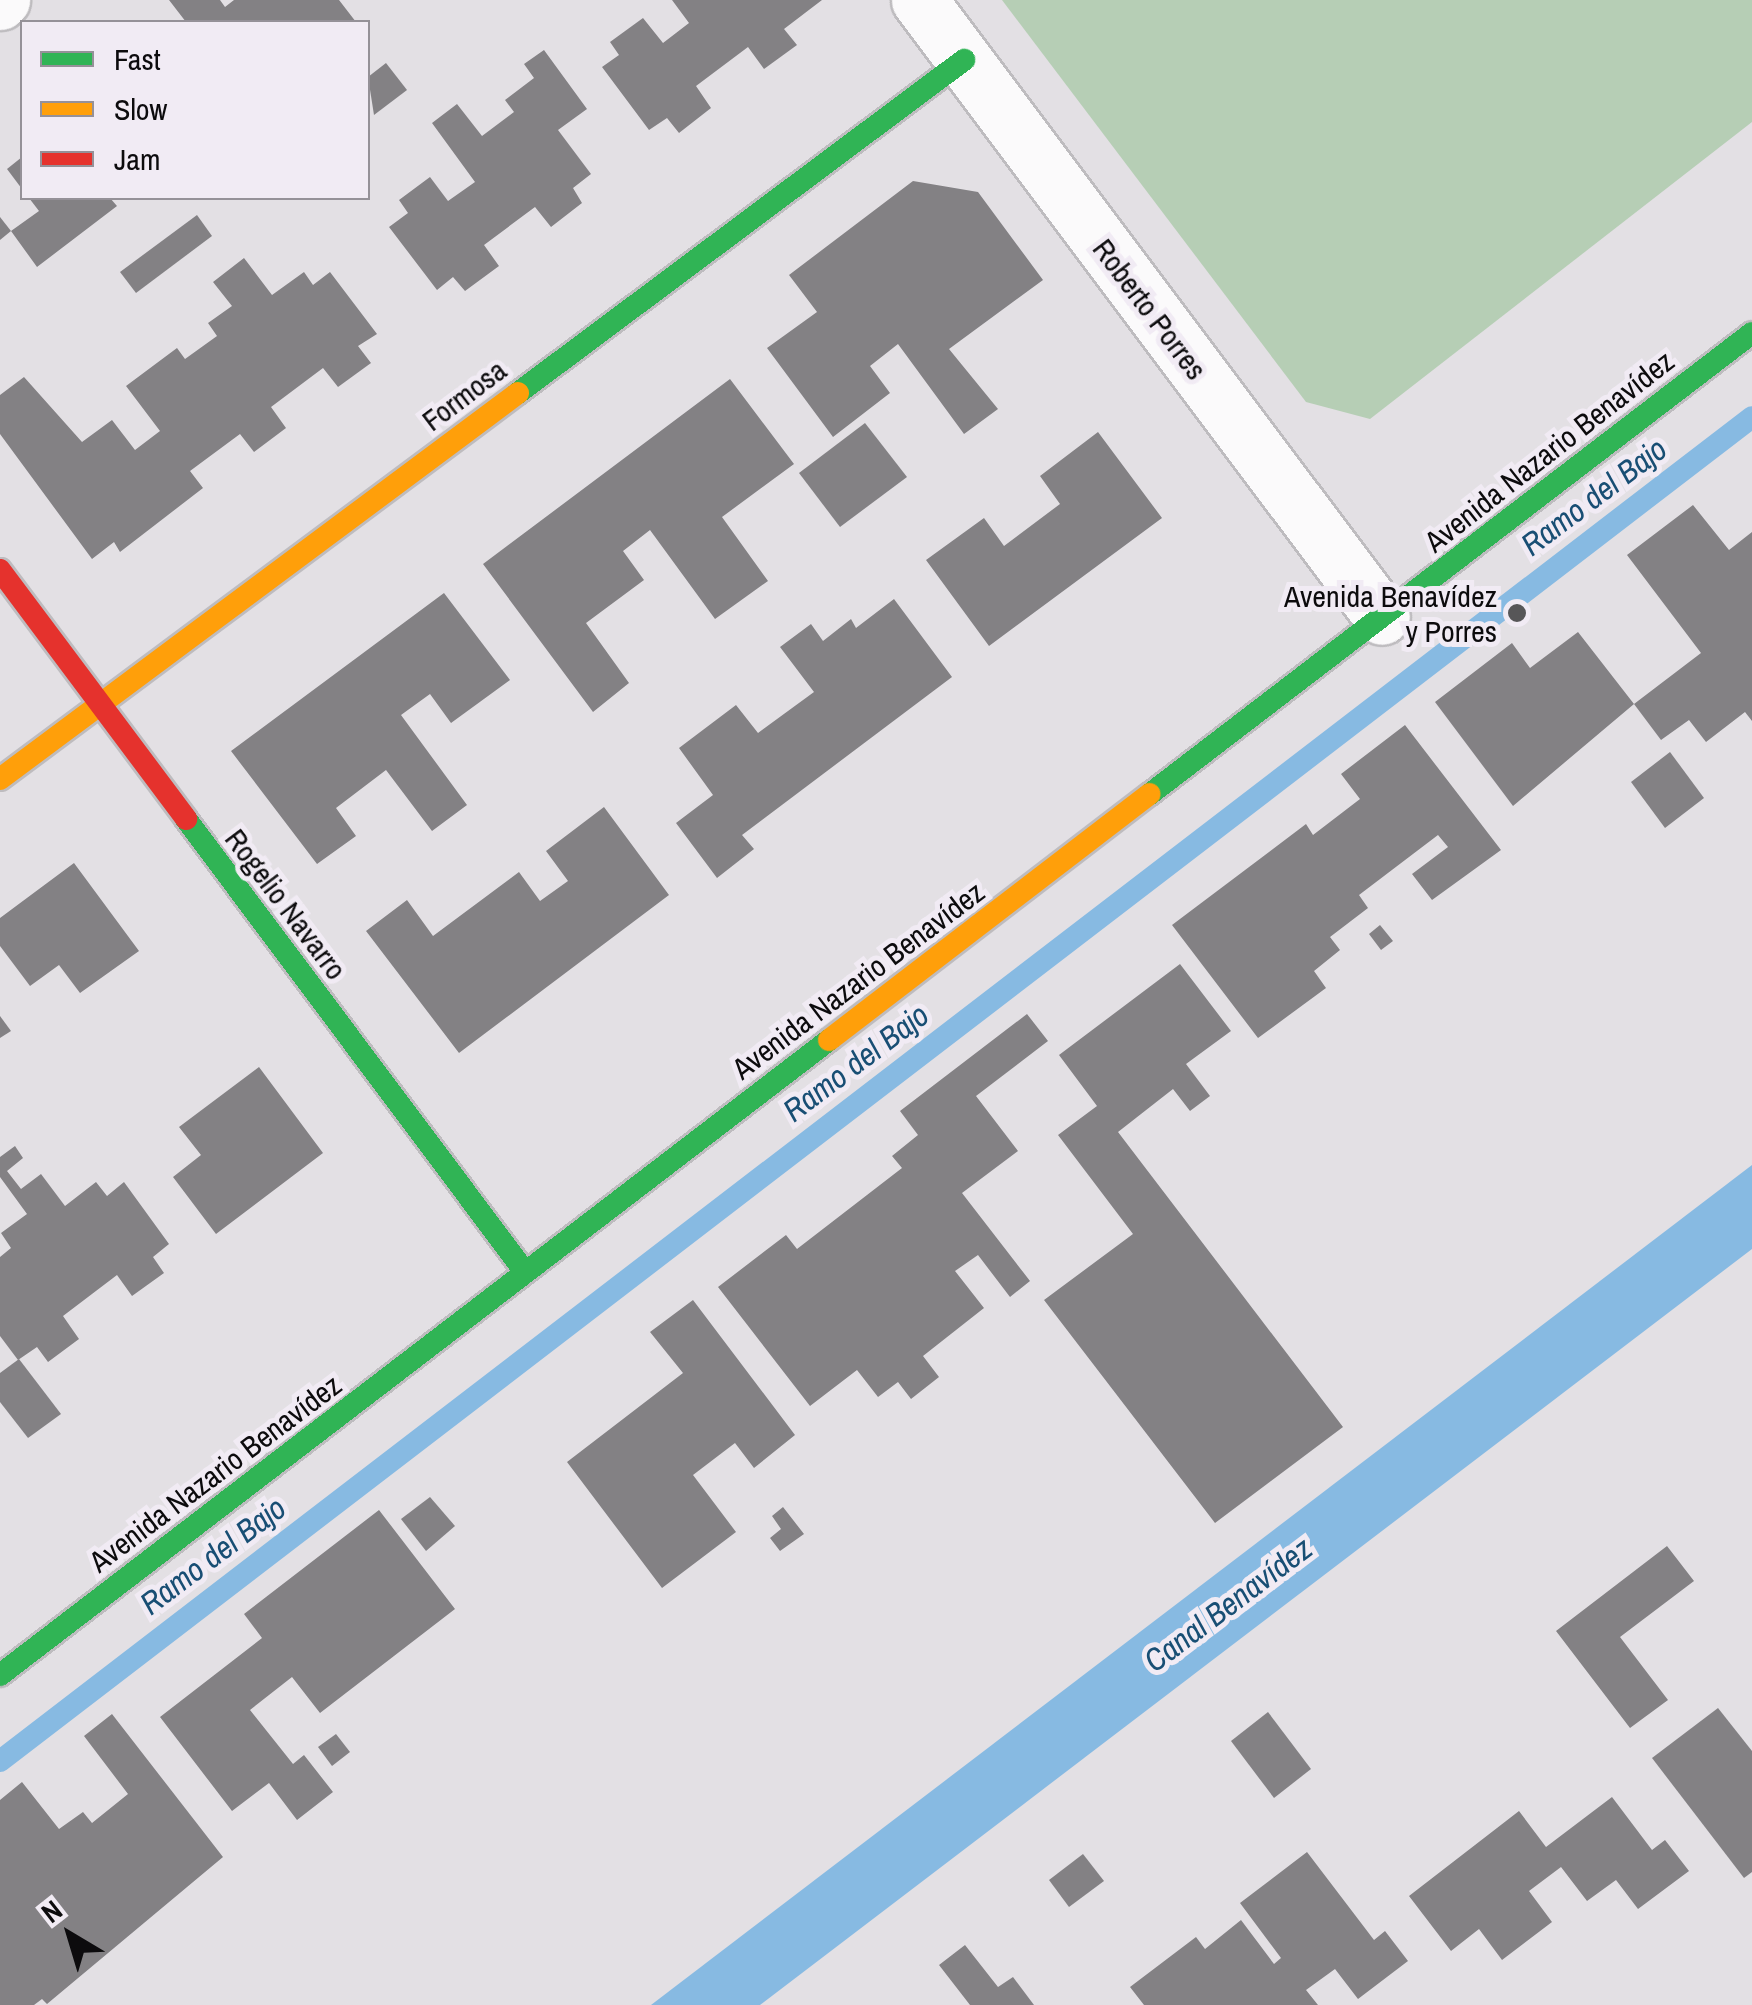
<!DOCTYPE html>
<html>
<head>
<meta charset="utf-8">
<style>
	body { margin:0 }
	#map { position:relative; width:1752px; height:2005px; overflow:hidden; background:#e3e0e4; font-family:"Archivo Narrow",sans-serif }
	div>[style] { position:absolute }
	.green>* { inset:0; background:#b6ceb5 }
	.water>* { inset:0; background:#87bae2 }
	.stream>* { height:22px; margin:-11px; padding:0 11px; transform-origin:11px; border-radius:11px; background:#87bae2 }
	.building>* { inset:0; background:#838184 }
	.roads { filter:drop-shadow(2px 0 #bebcbf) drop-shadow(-2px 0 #bebcbf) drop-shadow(0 2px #bebcbf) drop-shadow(0 -2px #bebcbf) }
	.street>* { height:55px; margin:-27.5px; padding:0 27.5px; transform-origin:27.5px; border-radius:27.5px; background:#fbfafb }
	.fast>* { height:22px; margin:-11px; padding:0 11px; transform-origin:11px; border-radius:11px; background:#30b455 }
	.slow>* { height:22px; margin:-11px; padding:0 11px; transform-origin:11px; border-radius:11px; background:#ff9f0a }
	.jam>* { height:22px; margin:-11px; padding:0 11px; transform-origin:11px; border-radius:11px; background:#e5322d }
	.dots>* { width:28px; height:28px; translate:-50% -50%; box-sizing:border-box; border:5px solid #f1ebf4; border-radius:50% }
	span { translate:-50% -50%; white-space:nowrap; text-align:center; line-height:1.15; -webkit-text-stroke:10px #f1ebf4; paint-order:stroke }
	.street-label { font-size:30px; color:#0c0b0d }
	.poi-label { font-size:30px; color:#0c0b0d }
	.right { translate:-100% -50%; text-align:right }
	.water-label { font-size:32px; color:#184e74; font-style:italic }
	.legend { position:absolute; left:20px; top:20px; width:350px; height:180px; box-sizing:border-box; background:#f1ebf4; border:2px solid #959198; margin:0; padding:12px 18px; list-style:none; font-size:30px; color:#0c0b0d }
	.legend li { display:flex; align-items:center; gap:20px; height:50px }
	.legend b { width:50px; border:2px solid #959198 }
	.north { position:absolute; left:20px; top:1885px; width:100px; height:100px; -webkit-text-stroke:8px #f1ebf4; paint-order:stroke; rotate:322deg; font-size:28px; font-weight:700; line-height:40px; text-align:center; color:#0c0b0d }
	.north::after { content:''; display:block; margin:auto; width:35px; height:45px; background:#0c0b0d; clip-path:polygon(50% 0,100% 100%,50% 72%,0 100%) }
</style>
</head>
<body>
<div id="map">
	<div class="green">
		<i style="clip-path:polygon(1002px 0,1752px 0,1752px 122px,1370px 419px,1306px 402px)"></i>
	</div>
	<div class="water">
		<i style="clip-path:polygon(1752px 1165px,1752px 1249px,760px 2005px,651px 2005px)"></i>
	</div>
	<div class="stream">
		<i style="left:0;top:1761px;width:2208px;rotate:-37.49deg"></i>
	</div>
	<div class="building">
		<i style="clip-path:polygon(169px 0,220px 0,225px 7px,234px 0,339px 0,356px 22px,186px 22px)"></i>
		<i style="clip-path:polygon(672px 0,822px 0,784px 29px,797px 45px,764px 69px,748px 47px,696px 86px,711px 108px,679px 133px,667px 118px,649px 130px,602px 67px,619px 55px,610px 42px,643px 18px,663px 43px,689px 23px)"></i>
		<i style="clip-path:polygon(544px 50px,587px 109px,558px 130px,591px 174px,573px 188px,582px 203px,551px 227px,535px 207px,484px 245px,499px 266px,465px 291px,453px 277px,437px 290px,389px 227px,408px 213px,399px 200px,430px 177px,448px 201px,475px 182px,432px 123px,457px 104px,482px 136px,514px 112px,505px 100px,534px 78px,524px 64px)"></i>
		<i style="clip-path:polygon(386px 63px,407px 90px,374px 115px,368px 77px)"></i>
		<i style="clip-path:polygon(22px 157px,22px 189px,7px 169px)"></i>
		<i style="clip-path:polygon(913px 181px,978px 192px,1043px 280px,949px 349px,998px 409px,964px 434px,898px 344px,870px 366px,890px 393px,833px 437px,767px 348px,817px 312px,789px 275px)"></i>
		<i style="clip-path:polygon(29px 198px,110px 198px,117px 206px,37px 267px,11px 231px,39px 211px)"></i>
		<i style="clip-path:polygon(197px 215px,212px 236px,136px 293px,120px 272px)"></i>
		<i style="clip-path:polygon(0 217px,11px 231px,0 240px)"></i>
		<i style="clip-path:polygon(244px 258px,272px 295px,304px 272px,313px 285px,330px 272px,377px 334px,358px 346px,371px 363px,338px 387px,323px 368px,271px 407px,286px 428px,254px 452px,240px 434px,190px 471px,203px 488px,120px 552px,114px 542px,92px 559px,0 434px,0 395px,24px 377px,82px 442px,112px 420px,135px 450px,160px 431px,126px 386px,177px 348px,185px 359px,217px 336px,208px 323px,232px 306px,213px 282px)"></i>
		<i style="clip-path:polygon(730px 379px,794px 464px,722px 517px,768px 581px,715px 619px,650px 530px,623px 551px,644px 580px,586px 623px,629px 683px,593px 712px,483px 564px)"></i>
		<i style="clip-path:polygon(865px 423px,907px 477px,840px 527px,799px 473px)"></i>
		<i style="clip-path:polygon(1098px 432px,1162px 518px,989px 646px,926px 560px,984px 518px,1004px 546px,1060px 504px,1040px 476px)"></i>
		<i style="clip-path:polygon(1693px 505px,1729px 550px,1752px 532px,1752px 721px,1745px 712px,1706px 742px,1689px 720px,1661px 740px,1634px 704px,1701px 653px,1627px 555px)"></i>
		<i style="clip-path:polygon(444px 593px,510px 680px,451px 723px,430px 694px,401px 715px,467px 805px,432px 831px,386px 770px,336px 808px,356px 836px,317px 864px,231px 751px)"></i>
		<i style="clip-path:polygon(894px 599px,952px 677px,742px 835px,754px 849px,717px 878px,676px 823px,713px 795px,679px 748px,736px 705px,758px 733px,814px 692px,780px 647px,811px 624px,823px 641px,851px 619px,856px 628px)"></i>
		<i style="clip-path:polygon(1578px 632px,1634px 704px,1513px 806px,1435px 702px,1512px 643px,1530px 668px)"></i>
		<i style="clip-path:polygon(1405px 725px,1501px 850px,1432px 900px,1412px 874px,1448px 847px,1438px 835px,1359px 895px,1368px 908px,1330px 937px,1340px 950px,1314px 971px,1326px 988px,1258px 1038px,1172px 925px,1306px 824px,1313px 835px,1360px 799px,1341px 774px)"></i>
		<i style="clip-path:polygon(1670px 752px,1704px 798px,1665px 828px,1631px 782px)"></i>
		<i style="clip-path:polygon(604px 807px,669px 895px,459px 1053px,366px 931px,407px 900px,433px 936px,519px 872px,540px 901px,568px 881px,546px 851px)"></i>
		<i style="clip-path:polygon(74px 863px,139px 951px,80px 993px,59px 965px,30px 986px,0 946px,0 918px)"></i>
		<i style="clip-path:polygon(1380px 925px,1393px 941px,1381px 950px,1369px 934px)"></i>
		<i style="clip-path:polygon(1180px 964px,1231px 1031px,1186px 1064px,1210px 1096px,1190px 1111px,1173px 1089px,1118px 1132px,1343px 1427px,1215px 1523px,1044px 1300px,1133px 1234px,1058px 1135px,1097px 1106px,1059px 1055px)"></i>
		<i style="clip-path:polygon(1027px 1014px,1048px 1041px,976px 1096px,1018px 1151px,962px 1193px,1030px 1281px,1010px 1297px,978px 1255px,955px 1271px,984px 1308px,923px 1356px,939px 1377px,911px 1399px,898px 1382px,878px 1397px,857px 1370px,810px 1406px,718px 1287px,786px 1235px,797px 1249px,902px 1168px,892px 1156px,918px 1135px,900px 1111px)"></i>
		<i style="clip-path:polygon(0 1016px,11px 1031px,0 1038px)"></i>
		<i style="clip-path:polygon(259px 1067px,323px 1153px,216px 1234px,173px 1177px,201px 1155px,179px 1127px)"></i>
		<i style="clip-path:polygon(15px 1146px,23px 1158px,7px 1171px,21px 1189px,41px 1174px,65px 1206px,96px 1182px,107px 1196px,124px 1182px,169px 1244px,153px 1257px,164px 1273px,132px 1296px,117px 1275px,63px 1316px,79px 1339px,48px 1362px,37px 1347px,18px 1360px,0 1336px,0 1257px,11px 1248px,1px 1233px,27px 1214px,0 1177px,0 1157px)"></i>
		<i style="clip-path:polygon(693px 1300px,795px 1435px,754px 1468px,735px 1443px,693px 1475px,736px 1532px,662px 1588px,567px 1462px,683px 1373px,650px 1332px)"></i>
		<i style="clip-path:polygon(19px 1359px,61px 1414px,28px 1438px,0 1402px,0 1373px)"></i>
		<i style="clip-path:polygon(430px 1497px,455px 1526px,426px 1551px,401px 1519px)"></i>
		<i style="clip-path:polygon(783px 1507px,804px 1534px,780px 1551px,770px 1538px,781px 1529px,772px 1516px)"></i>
		<i style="clip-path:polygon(379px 1510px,455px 1609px,320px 1713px,292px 1677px,250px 1710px,293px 1764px,304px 1755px,333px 1792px,297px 1820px,269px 1783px,232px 1811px,160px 1717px,262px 1638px,244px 1614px)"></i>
		<i style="clip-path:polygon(1667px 1546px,1694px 1581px,1620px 1637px,1668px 1700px,1630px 1728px,1556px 1631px)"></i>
		<i style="clip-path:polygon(1718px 1708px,1752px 1751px,1752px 1872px,1744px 1878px,1652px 1758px)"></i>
		<i style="clip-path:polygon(1268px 1712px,1311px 1769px,1274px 1798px,1231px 1741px)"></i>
		<i style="clip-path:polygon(112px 1714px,223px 1857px,47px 2004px,42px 1999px,34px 2005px,0 2005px,0 1800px,22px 1782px,59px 1829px,83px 1812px,92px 1823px,128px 1794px,84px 1736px)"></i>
		<i style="clip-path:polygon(336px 1734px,350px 1752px,332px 1766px,318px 1747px)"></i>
		<i style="clip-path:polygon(1612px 1797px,1652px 1850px,1665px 1840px,1689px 1871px,1638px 1909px,1616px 1880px,1587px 1901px,1561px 1867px,1529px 1891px,1552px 1922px,1502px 1960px,1479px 1929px,1451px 1951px,1409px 1896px,1519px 1811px,1546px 1847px)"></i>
		<i style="clip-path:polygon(1307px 1852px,1374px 1940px,1385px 1931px,1408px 1961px,1358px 1999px,1335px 1969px,1306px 1990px,1318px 2005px,1144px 2005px,1130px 1987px,1196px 1937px,1205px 1949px,1241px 1920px,1274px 1964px,1281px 1958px,1240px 1903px)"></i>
		<i style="clip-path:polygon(1083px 1854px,1104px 1881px,1069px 1907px,1049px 1880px)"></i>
		<i style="clip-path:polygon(965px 1945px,998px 1987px,1013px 1977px,1034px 2005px,970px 2005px,939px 1965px)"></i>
	</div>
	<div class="roads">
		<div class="street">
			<i style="left:919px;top:0;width:771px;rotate:53.12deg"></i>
			<i style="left:0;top:2px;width:3px;rotate:-45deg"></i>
		</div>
		<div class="fast">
			<i style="left:518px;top:393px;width:557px;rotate:-36.75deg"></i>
			<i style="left:1150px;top:794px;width:758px;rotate:-37.44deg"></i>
			<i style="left:186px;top:819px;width:566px;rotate:53.19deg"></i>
			<i style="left:0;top:1675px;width:1044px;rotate:-37.45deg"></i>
		</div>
		<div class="slow">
			<i style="left:0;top:779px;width:646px;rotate:-36.69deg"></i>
			<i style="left:829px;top:1040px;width:404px;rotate:-37.5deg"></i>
		</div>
		<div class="jam">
			<i style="left:0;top:570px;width:311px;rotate:53.2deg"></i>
		</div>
	</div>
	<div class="dots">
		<i style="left:1517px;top:613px;background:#575658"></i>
	</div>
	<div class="street-label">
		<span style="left:1150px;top:309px;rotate:53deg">Roberto Porres</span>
		<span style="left:464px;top:395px;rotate:-37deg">Formosa</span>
		<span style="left:1549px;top:451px;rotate:-38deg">Avenida Nazario Benavídez</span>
		<span style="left:286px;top:904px;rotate:53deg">Rogelio Navarro</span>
		<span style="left:858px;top:980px;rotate:-37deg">Avenida Nazario Benavídez</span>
		<span style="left:215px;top:1473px;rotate:-37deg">Avenida Nazario Benavídez</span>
	</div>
	<div class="poi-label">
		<span class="right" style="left:1497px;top:613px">Avenida Benavídez<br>y Porres</span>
	</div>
	<div class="water-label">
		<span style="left:1594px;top:497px;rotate:-37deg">Ramo del Bajo</span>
		<span style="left:856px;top:1063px;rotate:-37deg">Ramo del Bajo</span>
		<span style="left:213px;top:1556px;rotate:-37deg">Ramo del Bajo</span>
		<span style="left:1228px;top:1605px;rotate:-37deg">Canal Benavídez</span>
	</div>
	<ul class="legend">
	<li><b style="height:12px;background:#30b455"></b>Fast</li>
	<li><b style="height:12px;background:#ff9f0a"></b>Slow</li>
	<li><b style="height:12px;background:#e5322d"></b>Jam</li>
	</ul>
	<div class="north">N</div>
</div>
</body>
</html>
